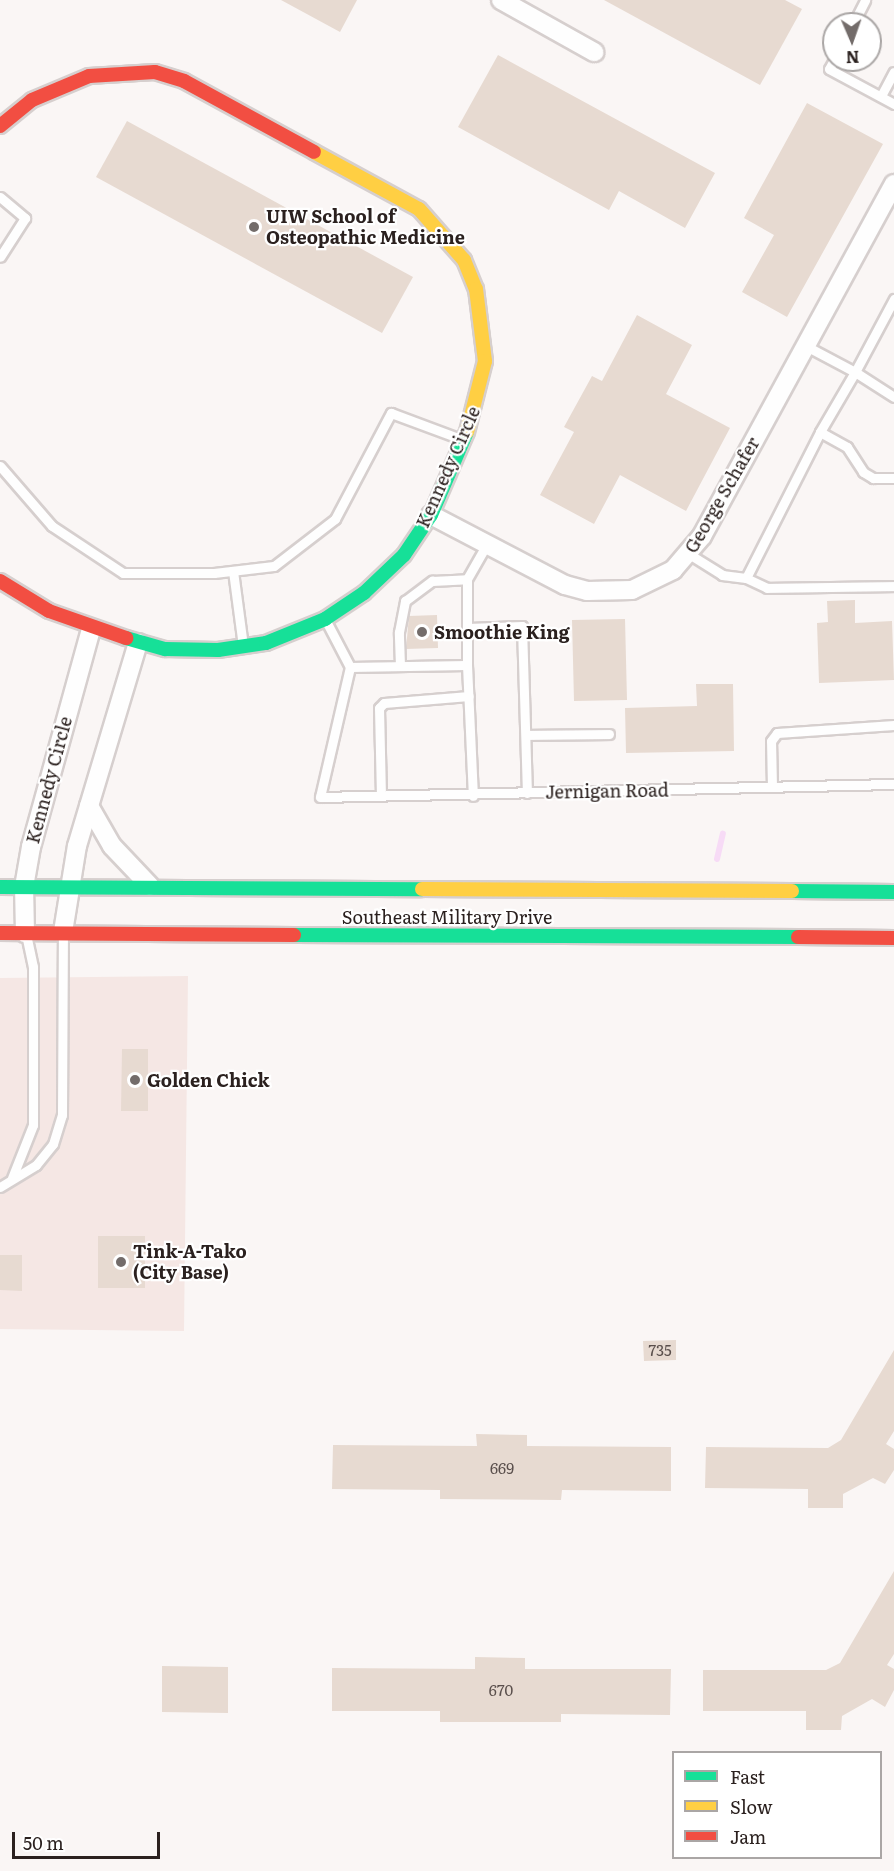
<!DOCTYPE html>
<html>
<head>
<meta charset="utf-8">
<style>
	body { margin:0 }
	#map { position:relative; width:894px; height:1871px; overflow:hidden; background:#faf6f5; font-family:Literata,serif }
	div>[style] { position:absolute }
	.built>* { inset:0; background:#f5e7e4 }
	.stream>* { height:6px; margin:-3px; padding:0 3px; transform-origin:3px; border-radius:3px; background:#f7dbf6 }
	.building>* { inset:0; background:#e7dad1 }
	.roads { filter:drop-shadow(2px 0 #d6cfce) drop-shadow(-2px 0 #d6cfce) drop-shadow(0 2px #d6cfce) drop-shadow(0 -2px #d6cfce) }
	.lane>* { height:9px; margin:-4.5px; padding:0 4.5px; transform-origin:4.5px; border-radius:4.5px; background:#fefefe }
	.street>* { height:18px; margin:-9px; padding:0 9px; transform-origin:9px; border-radius:9px; background:#fefefe }
	.fast>* { height:14px; margin:-7px; padding:0 7px; transform-origin:7px; border-radius:7px; background:#16e098 }
	.slow>* { height:14px; margin:-7px; padding:0 7px; transform-origin:7px; border-radius:7px; background:#ffcf43 }
	.jam>* { height:14px; margin:-7px; padding:0 7px; transform-origin:7px; border-radius:7px; background:#f24e42 }
	.dots>* { width:16px; height:16px; translate:-50% -50%; box-sizing:border-box; border:3px solid #fff; border-radius:50% }
	span { translate:-50% -50%; white-space:nowrap; text-align:center; line-height:1.15; -webkit-text-stroke:4.5px #fff; paint-order:stroke }
	.number-label { font-size:15px; color:#5a4f4c }
	.number-label span { -webkit-text-stroke-width:0 }
	.poi-label { font-size:18px; color:#2b211f; font-weight:700 }
	.left { translate:0 -50%; text-align:left }
	.street-label { font-size:18px; color:#2b211f }
	.legend { position:absolute; left:672px; top:1751px; width:210px; height:108px; box-sizing:border-box; background:#fff; border:2px solid #aaa6a5; margin:0; padding:8px 10px; list-style:none; font-size:18px; color:#2b211f }
	.legend li { display:flex; align-items:center; gap:12px; height:30px }
	.legend b { width:30px; border:2px solid #aaa6a5 }
	.north { position:absolute; left:822px; top:12px; width:60px; height:60px; box-sizing:border-box; background:#fff; border:2px solid #aaa6a5; border-radius:50%; rotate:178deg; font-size:16px; font-weight:700; line-height:24px; text-align:center; color:#2b211f }
	.north::after { content:''; display:block; margin:auto; width:21px; height:27px; background:#736c6a; clip-path:polygon(50% 0,100% 100%,50% 72%,0 100%) }
	.scale { position:absolute; left:12px; top:1832px; width:148px; height:27px; box-sizing:border-box; border:3px solid #2b211f; border-top:0; padding-left:8px; font-size:18px; line-height:21px; white-space:nowrap; color:#2b211f; -webkit-text-stroke:4px #fff; paint-order:stroke }
</style>
</head>
<body>
<div id="map">
	<div class="built">
		<i style="clip-path:polygon(188px 976px,184px 1331px,0 1329px,0 978px)"></i>
	</div>
	<div class="stream">
		<i style="left:717px;top:859px;width:26px;rotate:-77deg"></i>
	</div>
	<div class="building">
		<i style="clip-path:polygon(281px 0,357px 0,340px 32px)"></i>
		<i style="clip-path:polygon(604px 0,785px 0,802px 9px,760px 85px)"></i>
		<i style="clip-path:polygon(498px 55px,715px 173px,685px 228px,619px 191px,609px 210px,458px 127px)"></i>
		<i style="clip-path:polygon(807px 103px,883px 144px,787px 317px,742px 292px,774px 235px,744px 218px)"></i>
		<i style="clip-path:polygon(127px 121px,413px 277px,382px 333px,96px 177px)"></i>
		<i style="clip-path:polygon(637px 315px,692px 345px,666px 394px,730px 428px,686px 511px,620px 475px,594px 524px,540px 495px,574px 432px,564px 427px,592px 376px,602px 381px)"></i>
		<i style="clip-path:polygon(855px 600px,855px 623px,892px 621px,894px 680px,819px 683px,817px 623px,828px 622px,827px 601px)"></i>
		<i style="clip-path:polygon(437px 615px,438px 648px,406px 649px,409px 616px)"></i>
		<i style="clip-path:polygon(625px 619px,627px 700px,574px 701px,572px 620px)"></i>
		<i style="clip-path:polygon(696px 684px,733px 684px,734px 751px,626px 753px,625px 708px,697px 706px)"></i>
		<i style="clip-path:polygon(122px 1049px,148px 1049px,148px 1111px,121px 1111px)"></i>
		<i style="clip-path:polygon(98px 1236px,145px 1236px,145px 1288px,98px 1288px)"></i>
		<i style="clip-path:polygon(0 1255px,22px 1255px,22px 1291px,0 1290px)"></i>
		<i style="clip-path:polygon(676px 1340px,676px 1360px,644px 1361px,643px 1341px)"></i>
		<i style="clip-path:polygon(894px 1350px,894px 1431px,886px 1444px,894px 1449px,894px 1470px,885px 1484px,873px 1478px,843px 1494px,843px 1508px,808px 1508px,808px 1489px,705px 1488px,706px 1447px,828px 1448px,841px 1440px)"></i>
		<i style="clip-path:polygon(476px 1434px,527px 1435px,527px 1446px,671px 1447px,671px 1491px,562px 1490px,561px 1500px,440px 1499px,440px 1490px,332px 1489px,333px 1445px,477px 1446px)"></i>
		<i style="clip-path:polygon(894px 1571px,894px 1654px,887px 1665px,894px 1669px,894px 1690px,885px 1707px,872px 1699px,842px 1716px,841px 1730px,806px 1730px,806px 1711px,703px 1711px,703px 1670px,826px 1670px,840px 1663px)"></i>
		<i style="clip-path:polygon(475px 1657px,525px 1658px,525px 1669px,671px 1669px,670px 1715px,561px 1714px,561px 1722px,440px 1722px,440px 1711px,332px 1711px,332px 1668px,475px 1669px)"></i>
		<i style="clip-path:polygon(162px 1666px,228px 1667px,228px 1713px,162px 1712px)"></i>
	</div>
	<div class="roads">
		<div class="lane">
			<i style="left:853px;top:24px;width:27px;rotate:-63deg"></i>
			<i style="left:834px;top:60px;width:10px;rotate:119deg"></i>
			<i style="left:829px;top:69px;width:74px;rotate:28.3deg"></i>
			<i style="left:881px;top:96px;width:27px;rotate:-62deg"></i>
			<i style="left:0;top:197px;width:33px;rotate:40deg"></i>
			<i style="left:25px;top:218px;width:46px;rotate:122.7deg"></i>
			<i style="left:806px;top:346px;width:55px;rotate:28deg"></i>
			<i style="left:855px;top:372px;width:83px;rotate:-61.9deg"></i>
			<i style="left:894px;top:397px;width:46px;rotate:-147.3deg"></i>
			<i style="left:855px;top:372px;width:69px;rotate:120.3deg"></i>
			<i style="left:820px;top:432px;width:31px;rotate:29deg"></i>
			<i style="left:847px;top:447px;width:30px;rotate:57deg"></i>
			<i style="left:863px;top:472px;width:12px;rotate:31deg"></i>
			<i style="left:873px;top:478px;width:21px"></i>
			<i style="left:0;top:466px;width:79px;rotate:49.1deg"></i>
			<i style="left:52px;top:526px;width:85px;rotate:33.5deg"></i>
			<i style="left:123px;top:573px;width:91px"></i>
			<i style="left:214px;top:573px;width:60px;rotate:-6.7deg"></i>
			<i style="left:274px;top:566px;width:77px;rotate:-37.6deg"></i>
			<i style="left:335px;top:519px;width:120px;rotate:-62.2deg"></i>
			<i style="left:391px;top:413px;width:75px;rotate:20.4deg"></i>
			<i style="left:689px;top:554px;width:39px;rotate:32deg"></i>
			<i style="left:722px;top:575px;width:24px;rotate:7deg"></i>
			<i style="left:746px;top:578px;width:164px;rotate:-63.1deg"></i>
			<i style="left:233px;top:571px;width:76px;rotate:82.4deg"></i>
			<i style="left:746px;top:578px;width:23px;rotate:25deg"></i>
			<i style="left:767px;top:588px;width:127px;rotate:-0.9deg"></i>
			<i style="left:326px;top:621px;width:52px;rotate:62.4deg"></i>
			<i style="left:350px;top:667px;width:117px;rotate:-1deg"></i>
			<i style="left:467px;top:665px;width:86px;rotate:-90deg"></i>
			<i style="left:467px;top:579px;width:40px;rotate:-60.3deg"></i>
			<i style="left:468px;top:628px;width:54px;rotate:-2.1deg"></i>
			<i style="left:522px;top:626px;width:167px;rotate:88.3deg"></i>
			<i style="left:467px;top:665px;width:131px;rotate:87.4deg"></i>
			<i style="left:400px;top:666px;width:34px;rotate:-92deg"></i>
			<i style="left:399px;top:632px;width:32px;rotate:-79deg"></i>
			<i style="left:405px;top:601px;width:34px;rotate:-37deg"></i>
			<i style="left:432px;top:581px;width:35px;rotate:-3deg"></i>
			<i style="left:350px;top:667px;width:133px;rotate:103deg"></i>
			<i style="left:320px;top:797px;width:574px;rotate:-1.3deg"></i>
			<i style="left:526px;top:735px;width:83px;rotate:-0.7deg"></i>
			<i style="left:772px;top:787px;width:46px;rotate:-91.2deg"></i>
			<i style="left:771px;top:741px;width:10px;rotate:-53deg"></i>
			<i style="left:777px;top:733px;width:117px;rotate:-3.9deg"></i>
			<i style="left:381px;top:796px;width:88px;rotate:-91.3deg"></i>
			<i style="left:379px;top:708px;width:7px;rotate:-45deg"></i>
			<i style="left:384px;top:703px;width:85px;rotate:-4.7deg"></i>
			<i style="left:12px;top:1178px;width:57px;rotate:-68.4deg"></i>
			<i style="left:33px;top:1125px;width:158px;rotate:-90deg"></i>
			<i style="left:33px;top:967px;width:33px;rotate:-102deg"></i>
			<i style="left:0;top:1187px;width:42px;rotate:-31.4deg"></i>
			<i style="left:36px;top:1165px;width:27px;rotate:-51deg"></i>
			<i style="left:53px;top:1144px;width:30px;rotate:-73deg"></i>
			<i style="left:62px;top:1115px;width:178px;rotate:-89.7deg"></i>
		</div>
		<div class="street">
			<i style="left:501px;top:0;width:107px;rotate:29.2deg"></i>
			<i style="left:431px;top:515px;width:151px;rotate:27.6deg"></i>
			<i style="left:565px;top:585px;width:23px;rotate:15deg"></i>
			<i style="left:587px;top:591px;width:45px;rotate:-1.3deg"></i>
			<i style="left:632px;top:590px;width:46px;rotate:-26deg"></i>
			<i style="left:673px;top:570px;width:45px;rotate:-49.5deg"></i>
			<i style="left:702px;top:536px;width:401px;rotate:-61.4deg"></i>
			<i style="left:89px;top:806px;width:46px;rotate:60.1deg"></i>
			<i style="left:112px;top:846px;width:55px;rotate:46.5deg"></i>
			<i style="left:63px;top:932px;width:87px;rotate:-80.8deg"></i>
			<i style="left:77px;top:846px;width:212px;rotate:-73.3deg"></i>
			<i style="left:25px;top:933px;width:46px;rotate:-91.2deg"></i>
			<i style="left:24px;top:887px;width:41px;rotate:-80.1deg"></i>
			<i style="left:31px;top:847px;width:226px;rotate:-74.6deg"></i>
		</div>
		<div class="fast">
			<i style="left:126px;top:638px;width:41px;rotate:15.8deg"></i>
			<i style="left:165px;top:649px;width:53px;rotate:1.1deg"></i>
			<i style="left:218px;top:650px;width:49px;rotate:-8.3deg"></i>
			<i style="left:266px;top:643px;width:64px;rotate:-22.1deg"></i>
			<i style="left:325px;top:619px;width:47px;rotate:-33.7deg"></i>
			<i style="left:364px;top:593px;width:55px;rotate:-43.5deg"></i>
			<i style="left:404px;top:555px;width:48px;rotate:-56deg"></i>
			<i style="left:431px;top:515px;width:90px;rotate:-66.6deg"></i>
			<i style="left:0;top:887px;width:422px;rotate:0.3deg"></i>
			<i style="left:792px;top:891px;width:102px;rotate:0.6deg"></i>
			<i style="left:294px;top:935px;width:504px;rotate:0.23deg"></i>
		</div>
		<div class="slow">
			<i style="left:314px;top:152px;width:119px;rotate:28.5deg"></i>
			<i style="left:419px;top:209px;width:68px;rotate:48.6deg"></i>
			<i style="left:464px;top:260px;width:31px;rotate:68deg"></i>
			<i style="left:476px;top:289px;width:73px;rotate:82.9deg"></i>
			<i style="left:485px;top:361px;width:73px;rotate:104.2deg"></i>
			<i style="left:422px;top:889px;width:370px;rotate:0.3deg"></i>
		</div>
		<div class="jam">
			<i style="left:0;top:126px;width:41px;rotate:-39.1deg"></i>
			<i style="left:32px;top:100px;width:62px;rotate:-22.8deg"></i>
			<i style="left:89px;top:76px;width:66px;rotate:-3.5deg"></i>
			<i style="left:155px;top:72px;width:30px;rotate:17deg"></i>
			<i style="left:184px;top:81px;width:148px;rotate:28.6deg"></i>
			<i style="left:0;top:581px;width:57px;rotate:31.5deg"></i>
			<i style="left:49px;top:611px;width:82px;rotate:19.3deg"></i>
			<i style="left:0;top:933px;width:294px;rotate:0.4deg"></i>
			<i style="left:798px;top:937px;width:96px;rotate:0.6deg"></i>
		</div>
	</div>
	<div class="dots">
		<i style="left:254px;top:227px;background:#736c6a"></i>
		<i style="left:422px;top:632px;background:#736c6a"></i>
		<i style="left:135px;top:1080px;background:#736c6a"></i>
		<i style="left:121px;top:1262px;background:#736c6a"></i>
	</div>
	<div class="number-label">
		<span style="left:660px;top:1350px">735</span>
		<span style="left:502px;top:1468px">669</span>
		<span style="left:501px;top:1690px">670</span>
	</div>
	<div class="poi-label">
		<span class="left" style="left:266px;top:227px">UIW School of<br>Osteopathic Medicine</span>
		<span class="left" style="left:434px;top:632px">Smoothie King</span>
		<span class="left" style="left:147px;top:1080px">Golden Chick</span>
		<span class="left" style="left:133px;top:1262px">Tink-A-Tako<br>(City Base)</span>
	</div>
	<div class="street-label">
		<span style="left:448px;top:467px;rotate:-66deg">Kennedy Circle</span>
		<span style="left:722px;top:495px;rotate:-60deg">George Schafer</span>
		<span style="left:49px;top:780px;rotate:-75deg">Kennedy Circle</span>
		<span style="left:607px;top:791px;rotate:-1deg">Jernigan Road</span>
		<span style="left:447px;top:917px">Southeast Military Drive</span>
	</div>
	<ul class="legend">
	<li><b style="height:8px;background:#16e098"></b>Fast</li>
	<li><b style="height:8px;background:#ffcf43"></b>Slow</li>
	<li><b style="height:8px;background:#f24e42"></b>Jam</li>
	</ul>
	<div class="north">N</div>
	<div class="scale">50 m</div>
</div>
</body>
</html>
